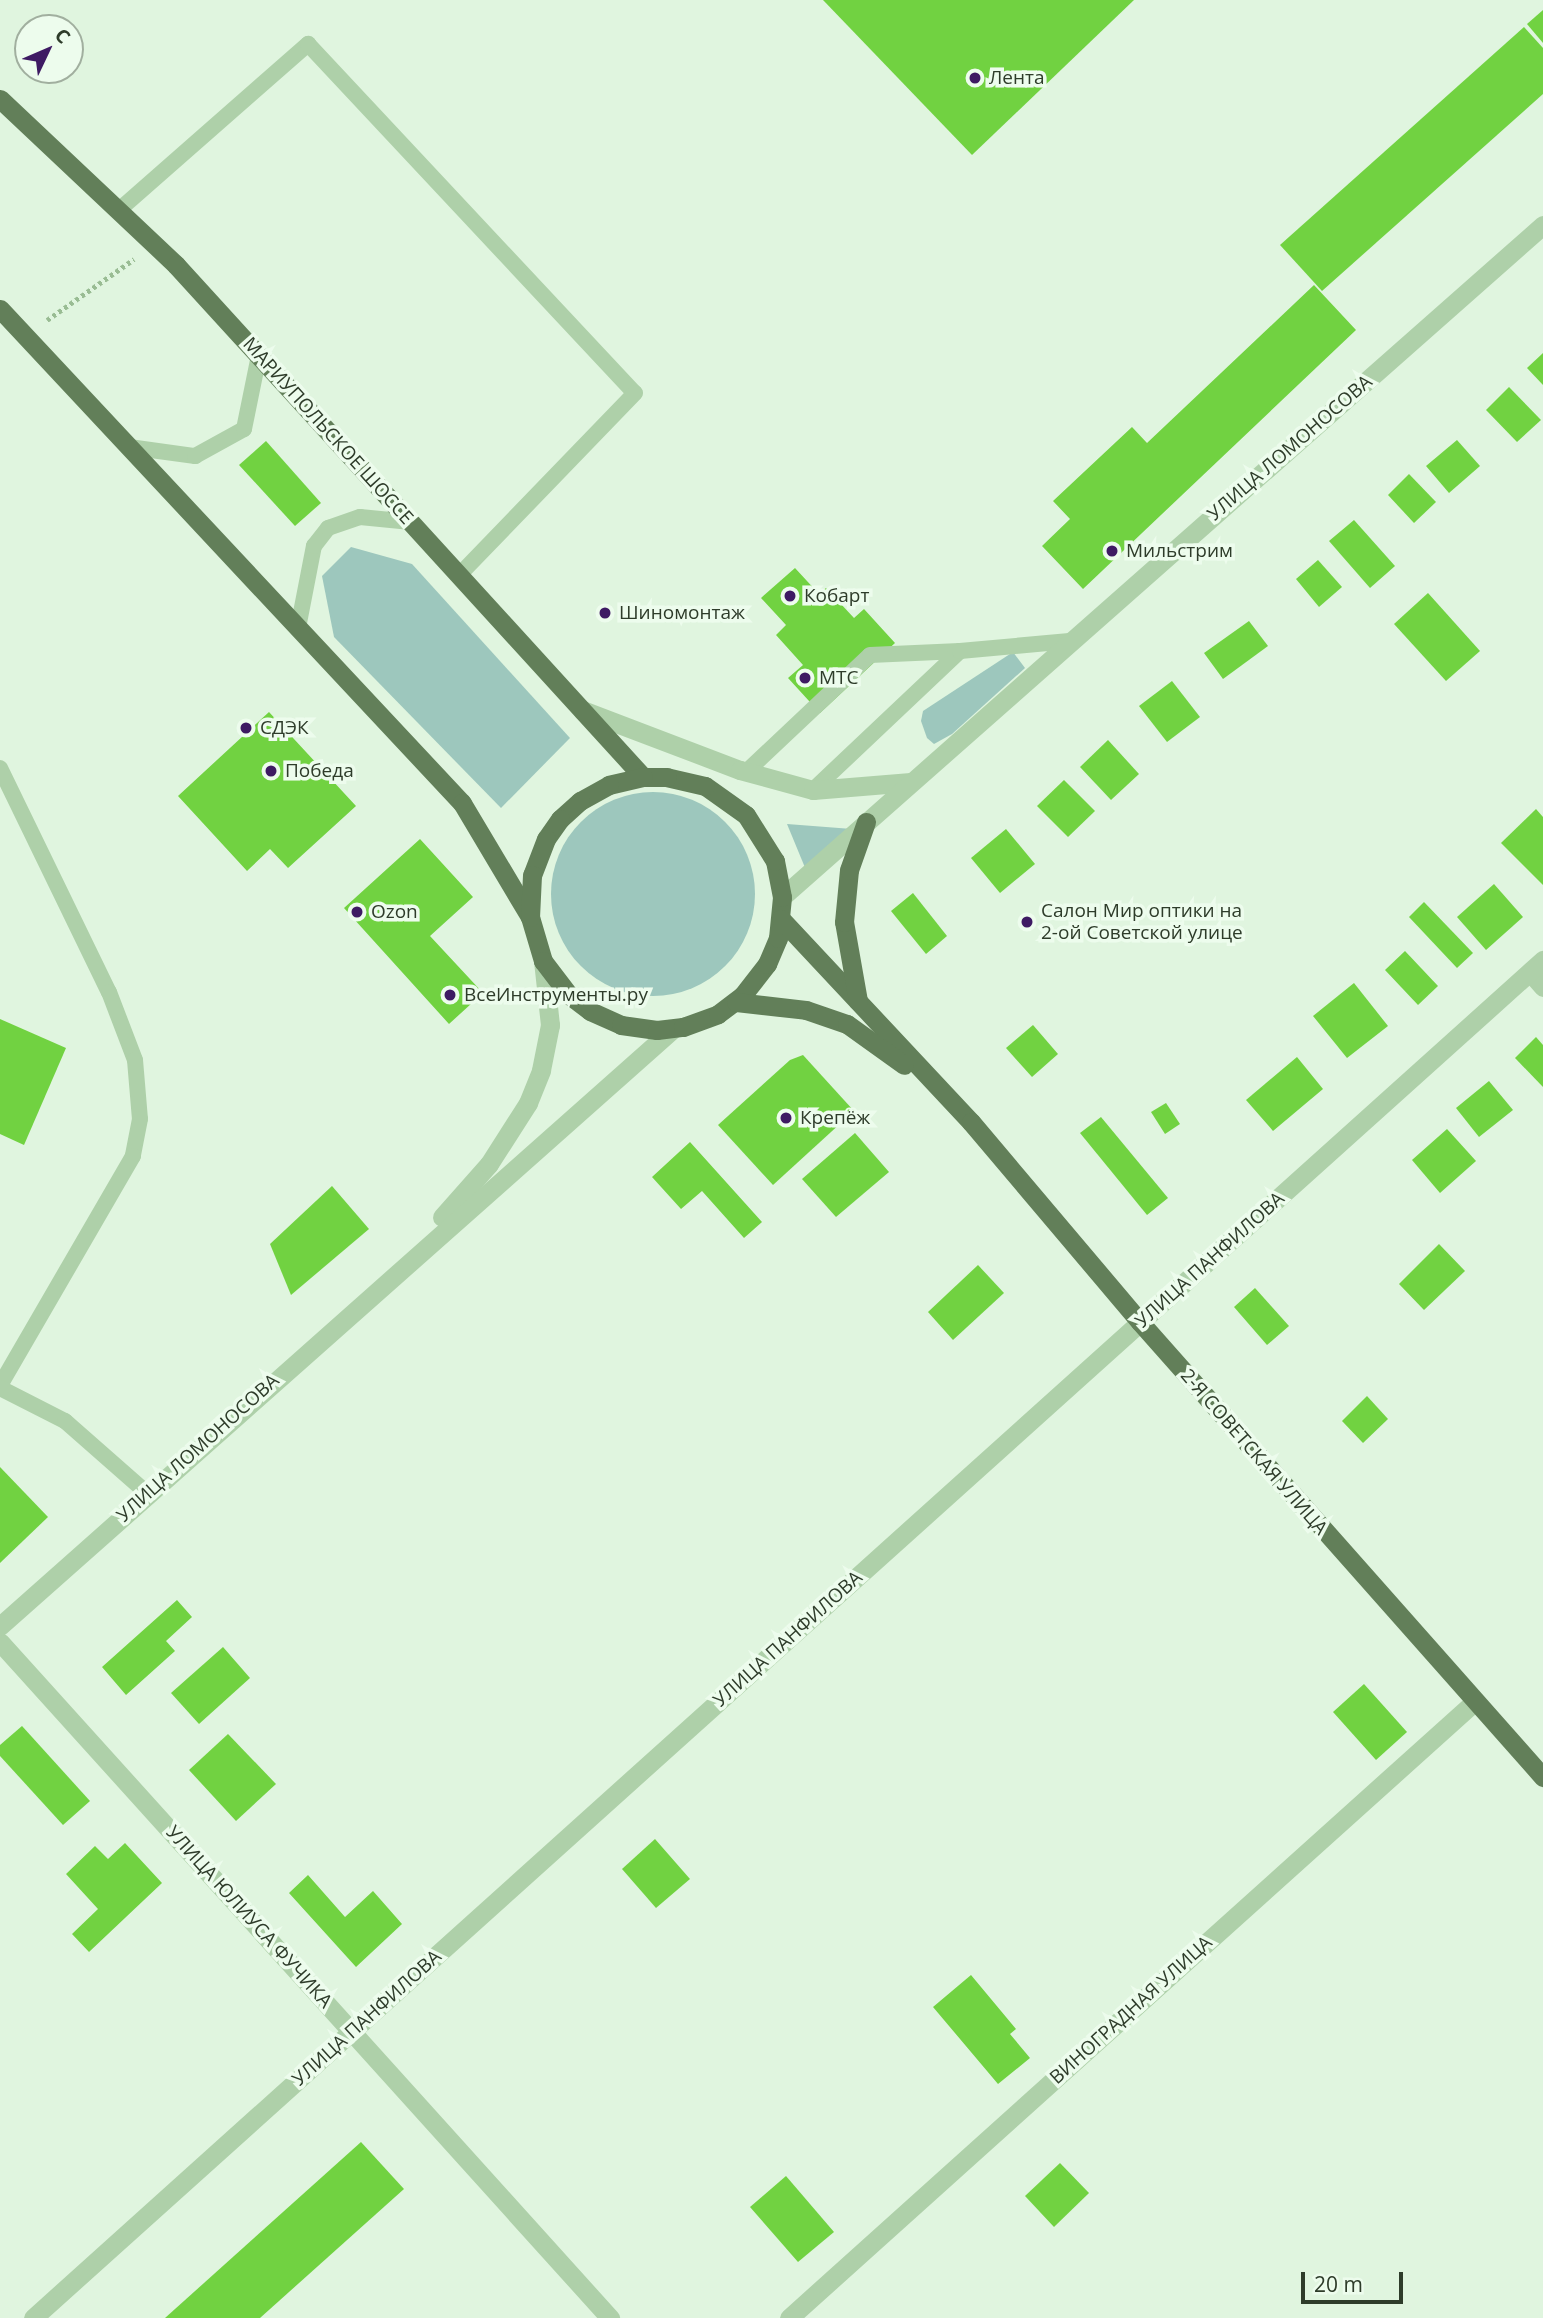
<!DOCTYPE html>
<html>
<head>
<meta charset="utf-8">
<style>
	body { margin:0 }
	#map { position:relative; width:1543px; height:2318px; overflow:hidden; background:#e0f5df; font-family:"Open Sans",sans-serif }
	div>[style] { position:absolute }
	.green>* { inset:0; background:#9dc7bd }
	.round { border-radius:50% }
	.building>* { inset:0; background:#71d241 }
	.path>* { height:4.5px; margin-top:-2.25px; transform-origin:0; background:repeating-linear-gradient(90deg,#99bc93 0 3.5px,transparent 0 7px) }
	.service>* { height:16px; margin:-8px; padding:0 8px; transform-origin:8px; border-radius:8px; background:#aed0a9 }
	.minor>* { height:19px; margin:-9.5px; padding:0 9.5px; transform-origin:9.5px; border-radius:9.5px; background:#aed0a9 }
	.tertiary>* { height:19px; margin:-9.5px; padding:0 9.5px; transform-origin:9.5px; border-radius:9.5px; background:#aed0a9 }
	.primary>* { height:19px; margin:-9.5px; padding:0 9.5px; transform-origin:9.5px; border-radius:9.5px; background:#627f59 }
	.dots>* { width:19px; height:19px; translate:-50% -50%; box-sizing:border-box; border:4px solid #edfced; border-radius:50% }
	span { translate:-50% -50%; white-space:nowrap; text-align:center; line-height:1.15; -webkit-text-stroke:7px #edfced; paint-order:stroke }
	.poi-label { font-size:19px; color:#2e3c2a }
	.left { translate:0 -50%; text-align:left }
	.street-label { font-size:19px; color:#2e3c2a }
	.north { position:absolute; left:14px; top:14px; width:70px; height:70px; box-sizing:border-box; background:#edfced; border:2px solid #a1af9f; border-radius:50%; rotate:46deg; font-size:19px; font-weight:700; line-height:28px; text-align:center; color:#2e3c2a }
	.north::after { content:''; display:block; margin:auto; width:24px; height:32px; background:#3e1a63; clip-path:polygon(50% 0,100% 100%,50% 72%,0 100%) }
	.scale { position:absolute; left:1301px; top:2272px; width:102px; height:32px; box-sizing:border-box; border:4px solid #2e3c2a; border-top:0; padding-left:9px; font-size:21px; line-height:24px; white-space:nowrap; color:#2e3c2a; -webkit-text-stroke:5px #edfced; paint-order:stroke }
</style>
</head>
<body>
<div id="map">
	<div class="green">
		<i style="clip-path:polygon(351px 547px,412px 564px,570px 738px,501px 808px,334px 637px,322px 576px)"></i>
		<i style="clip-path:polygon(1013px 652px,1025px 668px,952px 734px,934px 744px,927px 738px,921px 721px,923px 711px)"></i>
		<i class="round" style="left:551px;top:792px;width:204px;height:204px"></i>
		<i style="clip-path:polygon(787px 824px,852px 829px,806px 870px)"></i>
	</div>
	<div class="building">
		<i style="clip-path:polygon(823px 0,1134px 0,972px 155px)"></i>
		<i style="clip-path:polygon(1543px 10px,1543px 43px,1527px 24px)"></i>
		<i style="clip-path:polygon(1524px 27px,1543px 48px,1543px 94px,1322px 291px,1280px 245px)"></i>
		<i style="clip-path:polygon(1314px 285px,1356px 330px,1083px 589px,1042px 546px,1070px 519px,1053px 501px,1132px 427px,1147px 443px)"></i>
		<i style="clip-path:polygon(1543px 353px,1543px 385px,1527px 368px)"></i>
		<i style="clip-path:polygon(1509px 387px,1541px 420px,1517px 442px,1486px 410px)"></i>
		<i style="clip-path:polygon(1457px 440px,1480px 466px,1449px 493px,1426px 466px)"></i>
		<i style="clip-path:polygon(266px 441px,321px 503px,295px 526px,239px 465px)"></i>
		<i style="clip-path:polygon(1409px 474px,1436px 502px,1414px 523px,1388px 495px)"></i>
		<i style="clip-path:polygon(1354px 520px,1395px 566px,1370px 588px,1329px 541px)"></i>
		<i style="clip-path:polygon(1318px 560px,1342px 587px,1319px 607px,1296px 579px)"></i>
		<i style="clip-path:polygon(795px 568px,819px 594px,826px 588px,854px 618px,864px 609px,895px 643px,820px 713px,788px 678px,803px 665px,776px 635px,786px 625px,761px 598px)"></i>
		<i style="clip-path:polygon(1428px 593px,1480px 651px,1446px 681px,1394px 624px)"></i>
		<i style="clip-path:polygon(1249px 621px,1268px 646px,1223px 679px,1204px 653px)"></i>
		<i style="clip-path:polygon(1172px 681px,1200px 717px,1167px 742px,1139px 706px)"></i>
		<i style="clip-path:polygon(269px 712px,356px 806px,288px 868px,270px 849px,247px 871px,178px 796px)"></i>
		<i style="clip-path:polygon(1108px 740px,1139px 774px,1111px 800px,1080px 767px)"></i>
		<i style="clip-path:polygon(1064px 780px,1095px 811px,1068px 837px,1037px 806px)"></i>
		<i style="clip-path:polygon(1536px 809px,1543px 817px,1543px 885px,1501px 843px)"></i>
		<i style="clip-path:polygon(1006px 829px,1035px 864px,1000px 893px,971px 858px)"></i>
		<i style="clip-path:polygon(420px 839px,473px 897px,430px 936px,483px 993px,449px 1024px,344px 908px)"></i>
		<i style="clip-path:polygon(1494px 884px,1523px 917px,1486px 950px,1457px 917px)"></i>
		<i style="clip-path:polygon(913px 893px,947px 936px,926px 954px,891px 911px)"></i>
		<i style="clip-path:polygon(1424px 902px,1473px 953px,1457px 968px,1409px 917px)"></i>
		<i style="clip-path:polygon(1405px 951px,1438px 986px,1418px 1005px,1385px 970px)"></i>
		<i style="clip-path:polygon(1354px 983px,1388px 1026px,1347px 1058px,1313px 1016px)"></i>
		<i style="clip-path:polygon(0 1019px,66px 1048px,24px 1145px,0 1134px)"></i>
		<i style="clip-path:polygon(1033px 1025px,1058px 1054px,1032px 1077px,1006px 1048px)"></i>
		<i style="clip-path:polygon(1536px 1037px,1543px 1045px,1543px 1087px,1515px 1058px)"></i>
		<i style="clip-path:polygon(803px 1055px,854px 1111px,773px 1185px,718px 1125px,790px 1060px)"></i>
		<i style="clip-path:polygon(1297px 1057px,1323px 1089px,1273px 1131px,1246px 1100px)"></i>
		<i style="clip-path:polygon(1489px 1081px,1513px 1110px,1479px 1137px,1456px 1108px)"></i>
		<i style="clip-path:polygon(1166px 1103px,1180px 1124px,1165px 1134px,1151px 1112px)"></i>
		<i style="clip-path:polygon(1101px 1117px,1168px 1198px,1147px 1215px,1080px 1133px)"></i>
		<i style="clip-path:polygon(1447px 1129px,1476px 1161px,1440px 1193px,1412px 1160px)"></i>
		<i style="clip-path:polygon(855px 1133px,889px 1172px,836px 1217px,802px 1179px)"></i>
		<i style="clip-path:polygon(690px 1142px,762px 1222px,744px 1238px,702px 1191px,681px 1209px,652px 1177px)"></i>
		<i style="clip-path:polygon(332px 1186px,369px 1229px,291px 1295px,270px 1244px)"></i>
		<i style="clip-path:polygon(1439px 1244px,1465px 1271px,1424px 1310px,1399px 1284px)"></i>
		<i style="clip-path:polygon(978px 1265px,1004px 1293px,953px 1340px,928px 1312px)"></i>
		<i style="clip-path:polygon(1255px 1288px,1289px 1326px,1267px 1345px,1234px 1307px)"></i>
		<i style="clip-path:polygon(1367px 1396px,1388px 1419px,1363px 1443px,1342px 1421px)"></i>
		<i style="clip-path:polygon(0 1467px,48px 1517px,0 1563px)"></i>
		<i style="clip-path:polygon(177px 1600px,192px 1617px,166px 1641px,175px 1651px,126px 1695px,102px 1667px)"></i>
		<i style="clip-path:polygon(223px 1647px,250px 1678px,199px 1724px,171px 1693px)"></i>
		<i style="clip-path:polygon(1364px 1684px,1407px 1732px,1376px 1760px,1333px 1712px)"></i>
		<i style="clip-path:polygon(22px 1726px,90px 1801px,63px 1825px,0 1756px,0 1745px)"></i>
		<i style="clip-path:polygon(228px 1734px,276px 1784px,236px 1821px,189px 1770px)"></i>
		<i style="clip-path:polygon(655px 1839px,690px 1879px,656px 1908px,622px 1869px)"></i>
		<i style="clip-path:polygon(125px 1843px,162px 1883px,89px 1952px,72px 1934px,98px 1909px,66px 1874px,95px 1846px,108px 1859px)"></i>
		<i style="clip-path:polygon(308px 1875px,345px 1917px,373px 1891px,402px 1924px,356px 1967px,289px 1893px)"></i>
		<i style="clip-path:polygon(971px 1975px,1016px 2029px,1010px 2034px,1030px 2058px,998px 2084px,933px 2007px)"></i>
		<i style="clip-path:polygon(361px 2142px,404px 2189px,260px 2318px,165px 2318px)"></i>
		<i style="clip-path:polygon(1060px 2163px,1089px 2193px,1054px 2227px,1025px 2196px)"></i>
		<i style="clip-path:polygon(786px 2176px,834px 2232px,798px 2262px,750px 2207px)"></i>
	</div>
	<div class="path">
		<i style="left:47px;top:320px;width:106px;rotate:-35deg"></i>
	</div>
	<div class="service">
		<i style="left:119px;top:210px;width:252px;rotate:-41.3deg"></i>
		<i style="left:308px;top:44px;width:478px;rotate:46.9deg"></i>
		<i style="left:635px;top:393px;width:253px;rotate:134deg"></i>
		<i style="left:129px;top:447px;width:67px;rotate:7.8deg"></i>
		<i style="left:195px;top:456px;width:56px;rotate:-28.9deg"></i>
		<i style="left:244px;top:429px;width:76px;rotate:-78.5deg"></i>
		<i style="left:298px;top:628px;width:84px;rotate:-79deg"></i>
		<i style="left:314px;top:546px;width:23px;rotate:-52deg"></i>
		<i style="left:328px;top:528px;width:34px;rotate:-19deg"></i>
		<i style="left:360px;top:517px;width:51px;rotate:5.6deg"></i>
		<i style="left:0;top:768px;width:249px;rotate:64.1deg"></i>
		<i style="left:109px;top:992px;width:73px;rotate:69.1deg"></i>
		<i style="left:135px;top:1060px;width:59px;rotate:85.2deg"></i>
		<i style="left:140px;top:1119px;width:38px;rotate:101deg"></i>
		<i style="left:133px;top:1156px;width:265px;rotate:120.1deg"></i>
		<i style="left:746px;top:772px;width:170px;rotate:-43.3deg"></i>
		<i style="left:870px;top:655px;width:90px;rotate:-2.5deg"></i>
		<i style="left:813px;top:790px;width:202px;rotate:-43.4deg"></i>
		<i style="left:960px;top:651px;width:110px;rotate:-5.2deg"></i>
		<i style="left:0;top:1388px;width:73px;rotate:26.9deg"></i>
		<i style="left:65px;top:1421px;width:109px;rotate:41.3deg"></i>
	</div>
	<div class="minor">
		<i style="left:1530px;top:972px;width:20px;rotate:49deg"></i>
		<i style="left:0;top:1642px;width:911px;rotate:47.94deg"></i>
		<i style="left:33px;top:2318px;width:2031px;rotate:-41.97deg"></i>
		<i style="left:789px;top:2318px;width:921px;rotate:-41.96deg"></i>
	</div>
	<div class="tertiary">
		<i style="left:582px;top:710px;width:169px;rotate:20.8deg"></i>
		<i style="left:740px;top:770px;width:76px;rotate:15.3deg"></i>
		<i style="left:813px;top:790px;width:98px;rotate:-4.7deg"></i>
		<i style="left:782px;top:897px;width:1015px;rotate:-41.45deg"></i>
		<i style="left:442px;top:1217px;width:71px;rotate:-48.4deg"></i>
		<i style="left:489px;top:1164px;width:72px;rotate:-57.4deg"></i>
		<i style="left:528px;top:1103px;width:35px;rotate:-68deg"></i>
		<i style="left:541px;top:1070px;width:46px;rotate:-78.7deg"></i>
		<i style="left:550px;top:1025px;width:64px;rotate:-96.2deg"></i>
		<i style="left:0;top:1626px;width:900px;rotate:-41.58deg"></i>
	</div>
	<div class="primary">
		<i style="left:0;top:99px;width:242px;rotate:43.3deg"></i>
		<i style="left:176px;top:265px;width:693px;rotate:47.63deg"></i>
		<i style="left:0;top:309px;width:676px;rotate:46.92deg"></i>
		<i style="left:462px;top:803px;width:133px;rotate:59.2deg"></i>
		<i style="left:530px;top:917px;width:46px;rotate:73.5deg"></i>
		<i style="left:543px;top:961px;width:43px;rotate:52.6deg"></i>
		<i style="left:569px;top:995px;width:26px;rotate:37deg"></i>
		<i style="left:590px;top:1011px;width:34px;rotate:24deg"></i>
		<i style="left:621px;top:1025px;width:36px;rotate:8deg"></i>
		<i style="left:657px;top:1030px;width:26px;rotate:-7deg"></i>
		<i style="left:683px;top:1027px;width:37px;rotate:-20deg"></i>
		<i style="left:718px;top:1014px;width:30px;rotate:-37deg"></i>
		<i style="left:742px;top:996px;width:41px;rotate:-52deg"></i>
		<i style="left:767px;top:964px;width:28px;rotate:-67deg"></i>
		<i style="left:778px;top:938px;width:41px;rotate:-84.4deg"></i>
		<i style="left:782px;top:897px;width:37px;rotate:-101deg"></i>
		<i style="left:775px;top:861px;width:54px;rotate:-122.2deg"></i>
		<i style="left:746px;top:815px;width:50px;rotate:-144.7deg"></i>
		<i style="left:705px;top:786px;width:39px;rotate:-167deg"></i>
		<i style="left:667px;top:777px;width:24px;rotate:180deg"></i>
		<i style="left:643px;top:777px;width:35px;rotate:167deg"></i>
		<i style="left:609px;top:785px;width:33px;rotate:151deg"></i>
		<i style="left:580px;top:801px;width:27px;rotate:138deg"></i>
		<i style="left:560px;top:819px;width:24px;rotate:125deg"></i>
		<i style="left:546px;top:839px;width:39px;rotate:111deg"></i>
		<i style="left:532px;top:875px;width:42px;rotate:92.7deg"></i>
		<i style="left:781px;top:919px;width:278px;rotate:46.9deg"></i>
		<i style="left:971px;top:1122px;width:262px;rotate:49.8deg"></i>
		<i style="left:1140px;top:1322px;width:608px;rotate:48.47deg"></i>
		<i style="left:858px;top:1001px;width:80px;rotate:-100deg"></i>
		<i style="left:844px;top:922px;width:52px;rotate:-84.5deg"></i>
		<i style="left:849px;top:870px;width:51px;rotate:-70.5deg"></i>
		<i style="left:736px;top:1002px;width:70px;rotate:6.5deg"></i>
		<i style="left:806px;top:1010px;width:43px;rotate:18.9deg"></i>
		<i style="left:847px;top:1024px;width:70px;rotate:35.7deg"></i>
	</div>
	<div class="dots">
		<i style="left:975px;top:78px;background:#3e1a63"></i>
		<i style="left:1112px;top:551px;background:#3e1a63"></i>
		<i style="left:790px;top:596px;background:#3e1a63"></i>
		<i style="left:605px;top:613px;background:#3e1a63"></i>
		<i style="left:805px;top:678px;background:#3e1a63"></i>
		<i style="left:246px;top:728px;background:#3e1a63"></i>
		<i style="left:271px;top:771px;background:#3e1a63"></i>
		<i style="left:357px;top:912px;background:#3e1a63"></i>
		<i style="left:1027px;top:922px;background:#3e1a63"></i>
		<i style="left:450px;top:995px;background:#3e1a63"></i>
		<i style="left:786px;top:1118px;background:#3e1a63"></i>
	</div>
	<div class="poi-label">
		<span class="left" style="left:989px;top:78px">Лента</span>
		<span class="left" style="left:1126px;top:551px">Мильстрим</span>
		<span class="left" style="left:804px;top:596px">Кобарт</span>
		<span class="left" style="left:619px;top:613px">Шиномонтаж</span>
		<span class="left" style="left:819px;top:678px">МТС</span>
		<span class="left" style="left:260px;top:728px">СДЭК</span>
		<span class="left" style="left:285px;top:771px">Победа</span>
		<span class="left" style="left:1041px;top:922px">Салон Мир оптики на<br>2-ой Советской улице</span>
		<span class="left" style="left:371px;top:912px">Ozon</span>
		<span class="left" style="left:464px;top:995px">ВсеИнструменты.ру</span>
		<span class="left" style="left:800px;top:1118px">Крепёж</span>
	</div>
	<div class="street-label">
		<span style="left:328px;top:431px;rotate:48deg">МАРИУПОЛЬСКОЕ ШОССЕ</span>
		<span style="left:1290px;top:448px;rotate:-41deg">УЛИЦА ЛОМОНОСОВА</span>
		<span style="left:1210px;top:1260px;rotate:-42deg">УЛИЦА ПАНФИЛОВА</span>
		<span style="left:198px;top:1448px;rotate:-42deg">УЛИЦА ЛОМОНОСОВА</span>
		<span style="left:1254px;top:1452px;rotate:49deg">2-Я СОВЕТСКАЯ УЛИЦА</span>
		<span style="left:788px;top:1639px;rotate:-42deg">УЛИЦА ПАНФИЛОВА</span>
		<span style="left:249px;top:1917px;rotate:48deg">УЛИЦА ЮЛИУСА ФУЧИКА</span>
		<span style="left:1131px;top:2010px;rotate:-42deg">ВИНОГРАДНАЯ УЛИЦА</span>
		<span style="left:367px;top:2018px;rotate:-42deg">УЛИЦА ПАНФИЛОВА</span>
	</div>
	<div class="north">С</div>
	<div class="scale">20 m</div>
</div>
</body>
</html>
